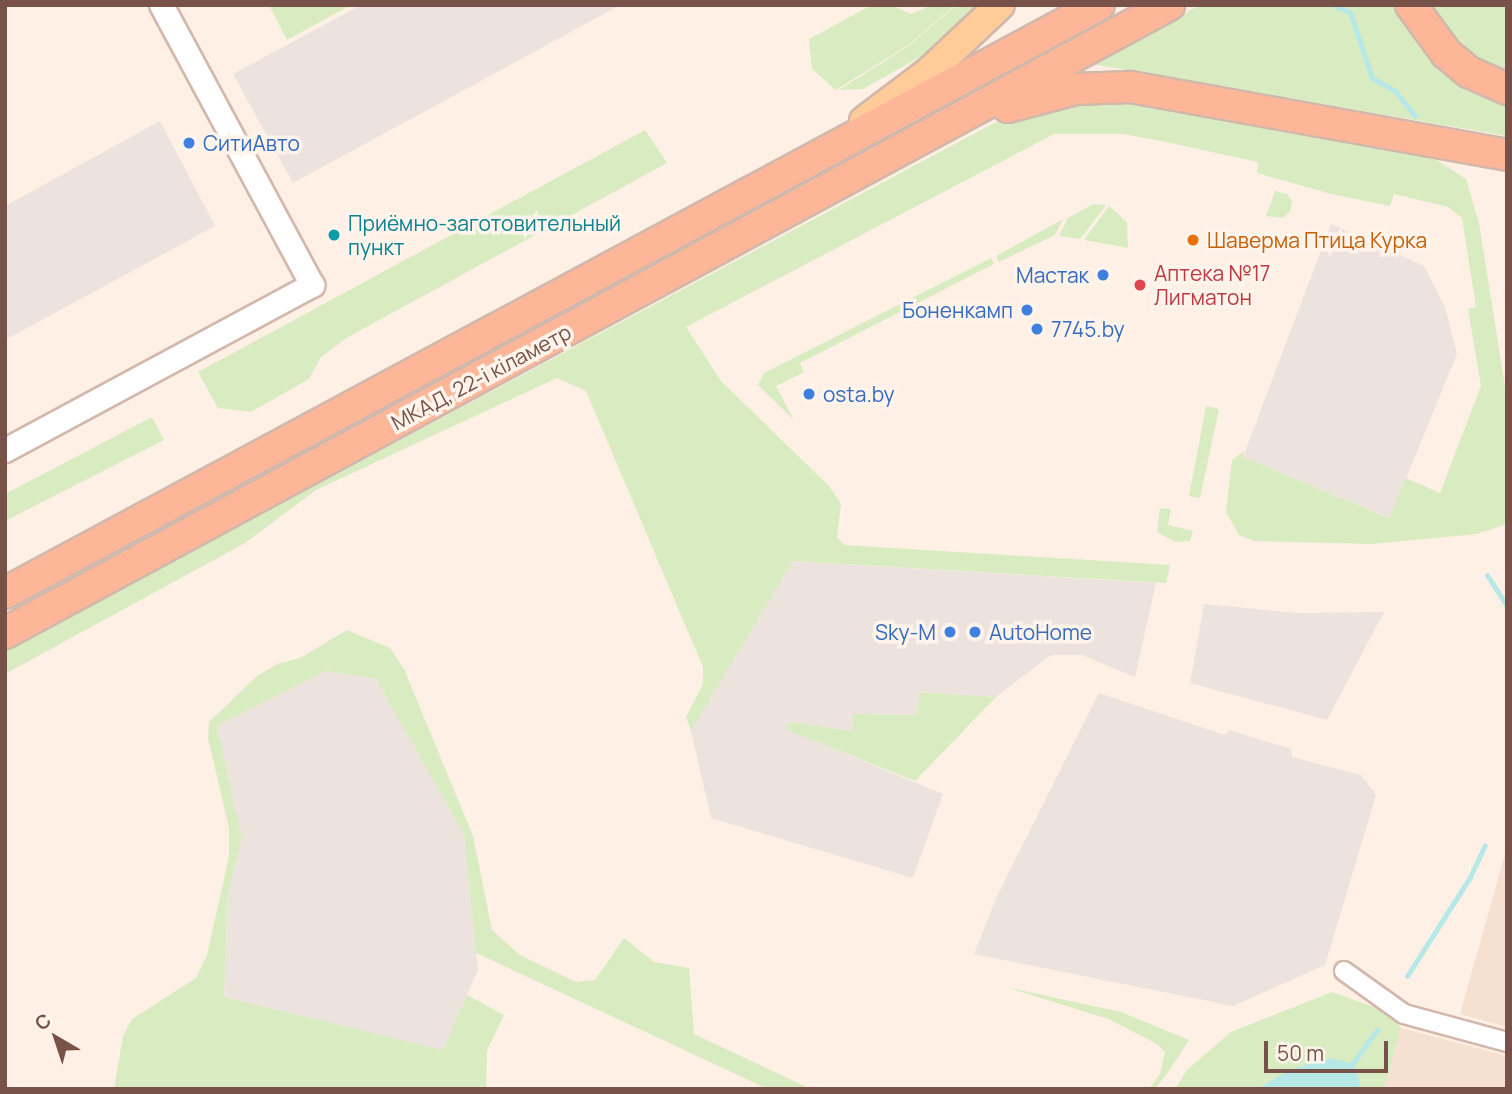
<!DOCTYPE html>
<html>
<head>
<meta charset="utf-8">
<style>
	body { margin:0 }
	#map { position:relative; width:1512px; height:1094px; overflow:hidden; background:#fef0e4; font-family:Manrope,sans-serif }
	div>[style] { position:absolute }
	.residential>* { inset:0; background:#f6e0d2 }
	.industrial>* { inset:0; background:#ede3de }
	.green>* { inset:0; background:#d9ecc1 }
	.water>* { inset:0; background:#b7e8e8 }
	.stream>* { height:5px; margin:-2.5px; padding:0 2.5px; transform-origin:2.5px; border-radius:2.5px; background:#b7e8e8 }
	.roads { filter:drop-shadow(2px 0 #d2b8ac) drop-shadow(-2px 0 #d2b8ac) drop-shadow(0 2px #d2b8ac) drop-shadow(0 -2px #d2b8ac) }
	.minor>* { height:18px; margin:-9px; padding:0 9px; transform-origin:9px; border-radius:9px; background:#fff }
	.tertiary>* { height:23px; margin:-11.5px; padding:0 11.5px; transform-origin:11.5px; border-radius:11.5px; background:#fff }
	.primary>* { height:28px; margin:-14px; padding:0 14px; transform-origin:14px; border-radius:14px; background:#ffcb99 }
	.trunk>* { height:30px; margin:-15px; padding:0 15px; transform-origin:15px; border-radius:15px; background:#fdb798 }
	.dots>* { width:19px; height:19px; translate:-50% -50%; box-sizing:border-box; border:4px solid #fff4eb; border-radius:50% }
	span { translate:-50% -50%; white-space:nowrap; text-align:center; line-height:1.15; -webkit-text-stroke:7px #fff4eb; paint-order:stroke }
	.shop-label { font-size:21px; color:#366cbe }
	.left { translate:0 -50%; text-align:left }
	.right { translate:-100% -50%; text-align:right }
	.culture-label { font-size:21px; color:#0d838f }
	.food-label { font-size:21px; color:#c56008 }
	.health-label { font-size:21px; color:#be3a42 }
	.street-label { font-size:21px; color:#785248 }
	.frame { position:absolute; inset:0; border:7px solid #785248; pointer-events:none }
	.north { position:absolute; left:21px; top:1003px; width:70px; height:70px; -webkit-text-stroke:5px #fff4eb; paint-order:stroke; rotate:321deg; font-size:19px; font-weight:700; line-height:28px; text-align:center; color:#785248 }
	.north::after { content:''; display:block; margin:auto; width:24px; height:32px; background:#785248; clip-path:polygon(50% 0,100% 100%,50% 72%,0 100%) }
	.scale { position:absolute; left:1264px; top:1041px; width:124px; height:32px; box-sizing:border-box; border:4px solid #785248; border-top:0; padding-left:9px; font-size:21px; line-height:24px; white-space:nowrap; color:#785248; -webkit-text-stroke:5px #fff4eb; paint-order:stroke }
</style>
</head>
<body>
<div id="map">
	<div class="residential">
		<i style="clip-path:polygon(1505px 854px,1507px 854px,1507px 1027px,1460px 1014px)"></i>
		<i style="clip-path:polygon(1401px 1028px,1507px 1056px,1507px 1089px,1384px 1089px)"></i>
	</div>
	<div class="industrial">
		<i style="clip-path:polygon(361px 5px,620px 5px,293px 183px,233px 74px)"></i>
		<i style="clip-path:polygon(160px 121px,215px 226px,5px 340px,5px 206px)"></i>
		<i style="clip-path:polygon(1331px 224px,1424px 266px,1445px 307px,1457px 354px,1390px 518px,1243px 457px)"></i>
		<i style="clip-path:polygon(793px 561px,1156px 583px,1135px 677px,1082px 655px,1051px 655px,996px 697px,920px 692px,916px 715px,853px 714px,853px 731px,789px 722px,788px 730px,943px 794px,913px 878px,711px 818px,691px 731px)"></i>
		<i style="clip-path:polygon(1204px 604px,1297px 613px,1384px 612px,1327px 720px,1190px 683px)"></i>
		<i style="clip-path:polygon(326px 671px,376px 678px,464px 834px,478px 970px,443px 1050px,224px 998px,228px 895px,242px 838px,217px 726px)"></i>
		<i style="clip-path:polygon(1099px 693px,1225px 735px,1229px 730px,1291px 749px,1292px 757px,1361px 775px,1376px 795px,1325px 965px,1233px 1006px,974px 954px,997px 896px)"></i>
	</div>
	<div class="green">
		<i style="clip-path:polygon(269px 5px,351px 5px,287px 40px)"></i>
		<i style="clip-path:polygon(872px 5px,891px 5px,911px 14px,932px 5px,955px 5px,910px 44px,836px 90px,812px 69px,809px 39px)"></i>
		<i style="clip-path:polygon(956px 5px,986px 5px,945px 43px,863px 89px,839px 90px,910px 45px)"></i>
		<i style="clip-path:polygon(1200px 5px,1402px 5px,1507px 101px,1507px 136px,1091px 64px)"></i>
		<i style="clip-path:polygon(1427px 5px,1507px 5px,1507px 73px,1466px 51px)"></i>
		<i style="clip-path:polygon(1076px 92px,1429px 155px,1466px 179px,1479px 223px,1507px 399px,1507px 524px,1477px 534px,1373px 544px,1254px 541px,1239px 535px,1226px 512px,1232px 460px,1244px 451px,1243px 457px,1389px 518px,1406px 478px,1440px 493px,1481px 386px,1468px 309px,1476px 307px,1462px 218px,1448px 207px,1394px 194px,1390px 206px,1331px 194px,1257px 173px,1258px 162px,1166px 142px,1124px 134px,1054px 134px,686px 327px,721px 381px,829px 486px,841px 504px,837px 537px,844px 545px,1170px 565px,1166px 583px,793px 561px,691px 731px,686px 717px,703px 684px,703px 667px,586px 391px,557px 378px,316px 490px,245px 543px,5px 674px,5px 651px,1009px 115px)"></i>
		<i style="clip-path:polygon(645px 130px,667px 163px,348px 337px,321px 357px,309px 379px,251px 412px,218px 408px,198px 372px)"></i>
		<i style="clip-path:polygon(1275px 191px,1287px 194px,1292px 201px,1290px 212px,1282px 218px,1266px 216px)"></i>
		<i style="clip-path:polygon(1093px 204px,1106px 205px,1080px 239px,1059px 236px,1068px 218px)"></i>
		<i style="clip-path:polygon(1109px 206px,1127px 222px,1128px 248px,1084px 240px)"></i>
		<i style="clip-path:polygon(1063px 219px,1055px 235px,999px 262px,996px 256px)"></i>
		<i style="clip-path:polygon(991px 258px,994px 264px,800px 363px,804px 372px,776px 386px,794px 420px,758px 385px,764px 373px)"></i>
		<i style="clip-path:polygon(1206px 406px,1219px 409px,1200px 498px,1189px 496px)"></i>
		<i style="clip-path:polygon(152px 417px,164px 440px,5px 521px,5px 494px)"></i>
		<i style="clip-path:polygon(1160px 508px,1171px 509px,1168px 525px,1193px 531px,1190px 541px,1175px 542px,1157px 532px)"></i>
		<i style="clip-path:polygon(347px 630px,390px 648px,404px 669px,473px 836px,492px 930px,520px 955px,576px 982px,595px 980px,624px 938px,654px 962px,689px 968px,694px 1034px,811px 1089px,768px 1089px,476px 953px,464px 834px,376px 679px,326px 671px,217px 726px,242px 838px,228px 895px,224px 997px,443px 1050px,467px 995px,504px 1015px,487px 1051px,486px 1089px,114px 1089px,123px 1036px,132px 1019px,196px 978px,207px 955px,229px 856px,229px 828px,208px 738px,209px 722px,256px 677px,277px 664px,300px 658px)"></i>
		<i style="clip-path:polygon(920px 692px,996px 697px,915px 781px,787px 730px,789px 722px,853px 731px,853px 714px,916px 715px)"></i>
		<i style="clip-path:polygon(1006px 987px,1121px 1012px,1189px 1040px,1169px 1071px,1155px 1089px,1149px 1089px,1160px 1074px,1165px 1052px,1157px 1044px,1108px 1019px)"></i>
		<i style="clip-path:polygon(1332px 992px,1385px 1011px,1401px 1028px,1384px 1089px,1361px 1089px,1353px 1064px,1289px 1070px,1257px 1089px,1175px 1089px,1187px 1070px,1231px 1032px)"></i>
	</div>
	<div class="water">
		<i style="clip-path:polygon(1331px 1058px,1354px 1064px,1361px 1089px,1257px 1089px,1289px 1070px)"></i>
	</div>
	<div class="stream">
		<i style="left:1333px;top:5px;width:18px;rotate:22deg"></i>
		<i style="left:1350px;top:12px;width:70px;rotate:71.6deg"></i>
		<i style="left:1372px;top:78px;width:26px;rotate:29deg"></i>
		<i style="left:1395px;top:91px;width:32px;rotate:51deg"></i>
		<i style="left:1487px;top:575px;width:37px;rotate:57deg"></i>
		<i style="left:1407px;top:976px;width:117px;rotate:-57.5deg"></i>
		<i style="left:1470px;top:877px;width:35px;rotate:-65deg"></i>
		<i style="left:1350px;top:1067px;width:46px;rotate:-53.9deg"></i>
	</div>
	<div class="roads">
		<div class="minor">
			<i style="left:1344px;top:971px;width:74px;rotate:35.6deg"></i>
			<i style="left:1404px;top:1014px;width:107px;rotate:15.2deg"></i>
		</div>
		<div class="tertiary">
			<i style="left:5px;top:450px;width:349px;rotate:-28.3deg"></i>
			<i style="left:312px;top:285px;width:318px;rotate:-118.3deg"></i>
		</div>
		<div class="primary">
			<i style="left:864px;top:121px;width:83px;rotate:-37.1deg"></i>
			<i style="left:930px;top:71px;width:96px;rotate:-43.3deg"></i>
		</div>
		<div class="trunk">
			<i style="left:1411px;top:5px;width:59px;rotate:53.9deg"></i>
			<i style="left:1446px;top:53px;width:30px;rotate:40deg"></i>
			<i style="left:1469px;top:72px;width:42px;rotate:24.1deg"></i>
			<i style="left:1008px;top:107px;width:69px;rotate:-15deg"></i>
			<i style="left:1075px;top:89px;width:55px;rotate:-2.1deg"></i>
			<i style="left:1130px;top:87px;width:383px;rotate:10.2deg"></i>
			<i style="left:5px;top:593px;width:1242px;rotate:-28.26deg"></i>
			<i style="left:5px;top:633px;width:1323px;rotate:-28.35deg"></i>
		</div>
	</div>
	<div class="dots">
		<i style="left:189px;top:143px;background:#3f7fe0"></i>
		<i style="left:334px;top:235px;background:#0f9aa8"></i>
		<i style="left:1193px;top:240px;background:#e8710a"></i>
		<i style="left:1103px;top:275px;background:#3f7fe0"></i>
		<i style="left:1140px;top:285px;background:#e0444e"></i>
		<i style="left:1027px;top:310px;background:#3f7fe0"></i>
		<i style="left:1037px;top:329px;background:#3f7fe0"></i>
		<i style="left:809px;top:394px;background:#3f7fe0"></i>
		<i style="left:950px;top:632px;background:#3f7fe0"></i>
		<i style="left:975px;top:632px;background:#3f7fe0"></i>
	</div>
	<div class="shop-label">
		<span class="left" style="left:203px;top:143px">СитиАвто</span>
		<span class="right" style="left:1089px;top:275px">Мастак</span>
		<span class="right" style="left:1013px;top:310px">Боненкамп</span>
		<span class="left" style="left:1051px;top:329px">7745.by</span>
		<span class="left" style="left:823px;top:394px">osta.by</span>
		<span class="right" style="left:936px;top:632px">Sky-M</span>
		<span class="left" style="left:989px;top:632px">AutoHome</span>
	</div>
	<div class="culture-label">
		<span class="left" style="left:348px;top:235px">Приёмно-заготовительный<br>пункт</span>
	</div>
	<div class="food-label">
		<span class="left" style="left:1207px;top:240px">Шаверма Птица Курка</span>
	</div>
	<div class="health-label">
		<span class="left" style="left:1154px;top:285px">Аптека №17<br>Лигматон</span>
	</div>
	<div class="street-label">
		<span style="left:481px;top:377px;rotate:-28deg">МКАД, 22-і кіламетр</span>
	</div>
	<div class="frame"></div>
	<div class="north">С</div>
	<div class="scale">50 m</div>
</div>
</body>
</html>
